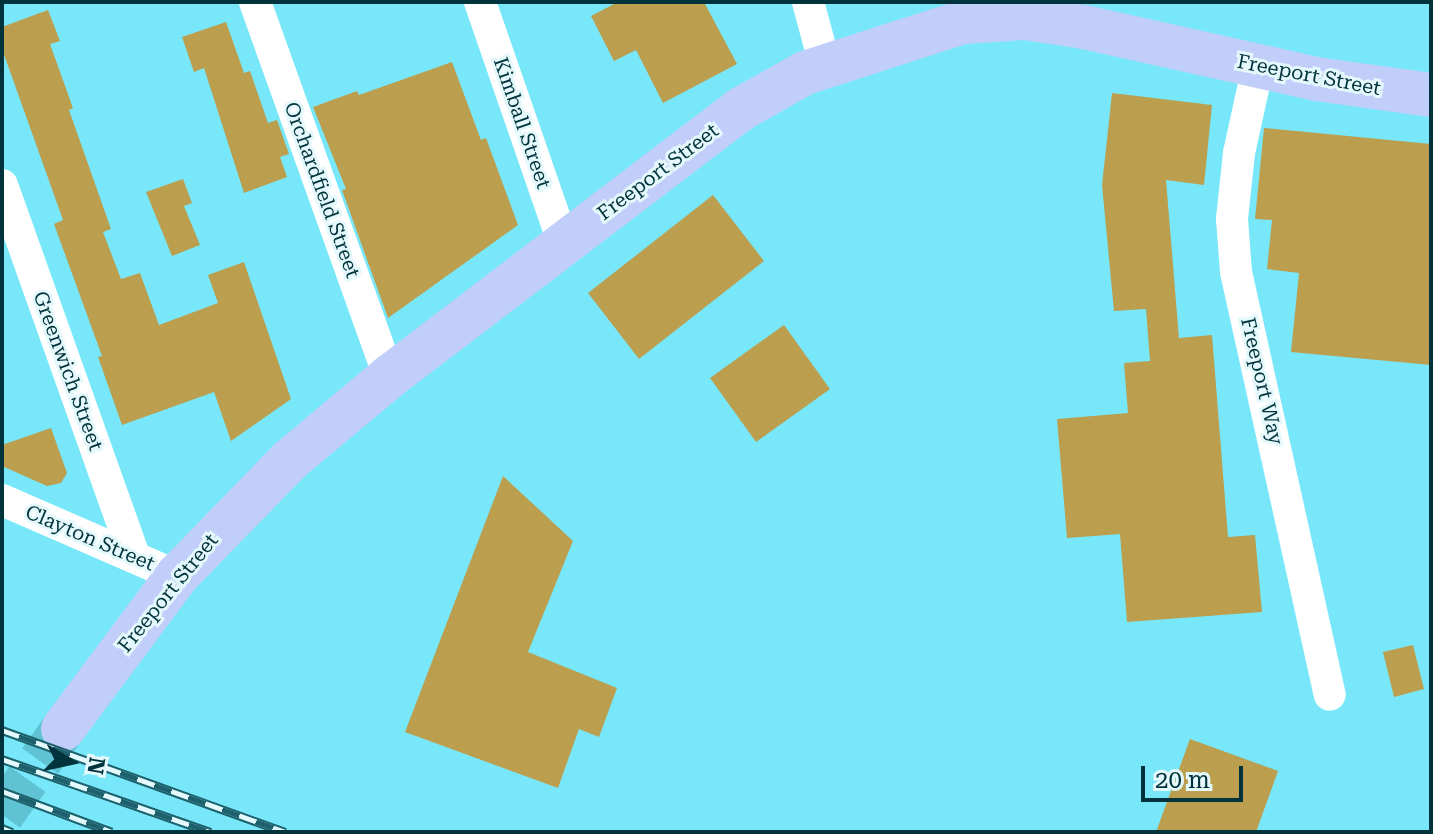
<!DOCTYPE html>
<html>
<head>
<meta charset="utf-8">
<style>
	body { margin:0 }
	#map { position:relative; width:1433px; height:834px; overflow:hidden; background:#78e7f9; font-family:"Roboto Serif",serif }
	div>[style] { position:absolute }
	.building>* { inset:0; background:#bb9e4e }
	.primary-tunnel>* { height:44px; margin-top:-22px; transform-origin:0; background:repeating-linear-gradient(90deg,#60c3d3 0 44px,transparent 0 66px) }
	.minor>* { height:32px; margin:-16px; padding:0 16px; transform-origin:16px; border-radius:16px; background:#fff }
	.primary>* { height:44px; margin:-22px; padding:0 22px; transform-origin:22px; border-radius:22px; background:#c0cef9 }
	.rail>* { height:9px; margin-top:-4.5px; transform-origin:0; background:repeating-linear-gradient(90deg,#e5f9fc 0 18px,#1e606b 0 36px); box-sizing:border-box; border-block:2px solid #1e606b }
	span { translate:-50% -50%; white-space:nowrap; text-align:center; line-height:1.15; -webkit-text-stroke:6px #e5f9fc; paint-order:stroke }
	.street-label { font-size:20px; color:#00333b }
	.frame { position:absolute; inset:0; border:4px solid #00333b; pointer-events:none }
	.north { position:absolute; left:32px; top:722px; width:80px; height:80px; -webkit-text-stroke:6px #e5f9fc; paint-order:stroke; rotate:99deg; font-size:22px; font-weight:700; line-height:32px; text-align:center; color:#00333b }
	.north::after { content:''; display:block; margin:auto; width:28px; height:36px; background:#00333b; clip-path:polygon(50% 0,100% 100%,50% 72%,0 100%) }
	.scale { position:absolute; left:1141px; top:766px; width:102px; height:36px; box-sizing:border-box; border:4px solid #00333b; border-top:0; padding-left:10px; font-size:24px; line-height:28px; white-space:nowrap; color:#00333b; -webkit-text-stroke:6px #e5f9fc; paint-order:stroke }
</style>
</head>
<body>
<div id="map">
	<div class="building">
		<i style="clip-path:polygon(618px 2px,704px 2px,737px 64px,663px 103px,636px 50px,614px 61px,591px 16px)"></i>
		<i style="clip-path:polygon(48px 10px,60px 41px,50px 44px,73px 108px,69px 110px,111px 229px,103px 232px,121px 279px,140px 273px,159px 325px,218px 303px,208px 275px,244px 262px,291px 399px,231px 441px,214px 392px,122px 425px,98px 357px,102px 356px,54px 224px,63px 220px,2px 49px,2px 27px)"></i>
		<i style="clip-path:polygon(226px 22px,244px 73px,250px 71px,268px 123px,277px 120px,289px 154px,280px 157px,287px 177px,244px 193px,204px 68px,194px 72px,182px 37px)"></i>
		<i style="clip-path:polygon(452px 62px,481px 140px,486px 138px,518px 225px,388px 318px,342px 190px,346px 189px,313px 107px,357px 91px,359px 95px)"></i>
		<i style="clip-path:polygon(1112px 93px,1212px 105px,1204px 185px,1166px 180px,1179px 338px,1212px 335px,1228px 537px,1255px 535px,1262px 612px,1127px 622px,1120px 534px,1067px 538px,1057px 419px,1128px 413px,1124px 363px,1150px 361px,1146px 309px,1114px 311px,1102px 185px)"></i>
		<i style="clip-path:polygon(1264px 128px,1431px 144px,1431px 365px,1291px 352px,1299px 273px,1267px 269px,1272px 220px,1255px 219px)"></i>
		<i style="clip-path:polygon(183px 179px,192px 203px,184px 206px,200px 245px,172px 256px,146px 192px)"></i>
		<i style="clip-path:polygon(713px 195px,764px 261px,639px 359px,588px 293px)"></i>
		<i style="clip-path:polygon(784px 325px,830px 389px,756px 442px,710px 378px)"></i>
		<i style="clip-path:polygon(51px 428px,67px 473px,61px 483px,47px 486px,2px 466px,2px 445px)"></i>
		<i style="clip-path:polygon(503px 476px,573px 541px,528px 652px,617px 688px,599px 737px,579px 729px,558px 788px,405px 732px)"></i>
		<i style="clip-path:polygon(1413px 645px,1424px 689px,1394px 697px,1383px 652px)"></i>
		<i style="clip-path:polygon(1190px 739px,1278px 771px,1256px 832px,1156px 832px)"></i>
	</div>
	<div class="primary-tunnel">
		<i style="left:2px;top:815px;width:105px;rotate:-54.7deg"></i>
	</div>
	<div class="minor">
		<i style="left:255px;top:2px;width:398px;rotate:70.3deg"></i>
		<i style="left:480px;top:2px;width:256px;rotate:70.9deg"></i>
		<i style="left:808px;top:2px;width:65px;rotate:74.9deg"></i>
		<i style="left:1258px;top:66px;width:89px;rotate:102.3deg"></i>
		<i style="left:1239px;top:153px;width:66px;rotate:96.1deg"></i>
		<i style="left:1232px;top:219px;width:53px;rotate:85.7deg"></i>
		<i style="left:1236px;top:272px;width:433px;rotate:77.5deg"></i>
		<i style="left:2px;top:185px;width:394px;rotate:70.4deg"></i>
		<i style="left:2px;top:500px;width:191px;rotate:23.5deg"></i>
	</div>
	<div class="primary">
		<i style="left:63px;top:729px;width:191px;rotate:-53.3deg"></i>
		<i style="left:177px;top:576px;width:162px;rotate:-45.8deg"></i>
		<i style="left:290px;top:460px;width:129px;rotate:-40deg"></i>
		<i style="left:389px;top:377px;width:442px;rotate:-37.3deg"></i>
		<i style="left:741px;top:109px;width:73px;rotate:-29.4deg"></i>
		<i style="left:805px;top:73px;width:166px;rotate:-17.9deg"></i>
		<i style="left:963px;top:22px;width:62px;rotate:-3.7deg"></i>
		<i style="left:1025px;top:18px;width:60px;rotate:8.7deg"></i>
		<i style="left:1084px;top:27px;width:238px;rotate:12.6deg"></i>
		<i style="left:1316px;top:79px;width:116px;rotate:7.9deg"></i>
	</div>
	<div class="rail">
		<i style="left:2px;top:730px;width:301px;rotate:19.8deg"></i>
		<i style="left:2px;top:759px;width:221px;rotate:19.3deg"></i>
		<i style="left:2px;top:791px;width:117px;rotate:20.4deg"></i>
		<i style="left:2px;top:828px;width:11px;rotate:22deg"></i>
	</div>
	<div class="street-label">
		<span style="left:1309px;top:75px;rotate:11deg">Freeport Street</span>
		<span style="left:522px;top:123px;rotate:71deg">Kimball Street</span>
		<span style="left:658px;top:172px;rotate:-37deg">Freeport Street</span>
		<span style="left:322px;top:190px;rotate:70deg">Orchardfield Street</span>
		<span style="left:68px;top:371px;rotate:70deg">Greenwich Street</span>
		<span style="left:1262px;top:381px;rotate:77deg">Freeport Way</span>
		<span style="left:90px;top:538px;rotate:23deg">Clayton Street</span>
		<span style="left:168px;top:593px;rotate:-51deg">Freeport Street</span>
	</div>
	<div class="frame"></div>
	<div class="north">N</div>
	<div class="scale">20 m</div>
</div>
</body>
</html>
